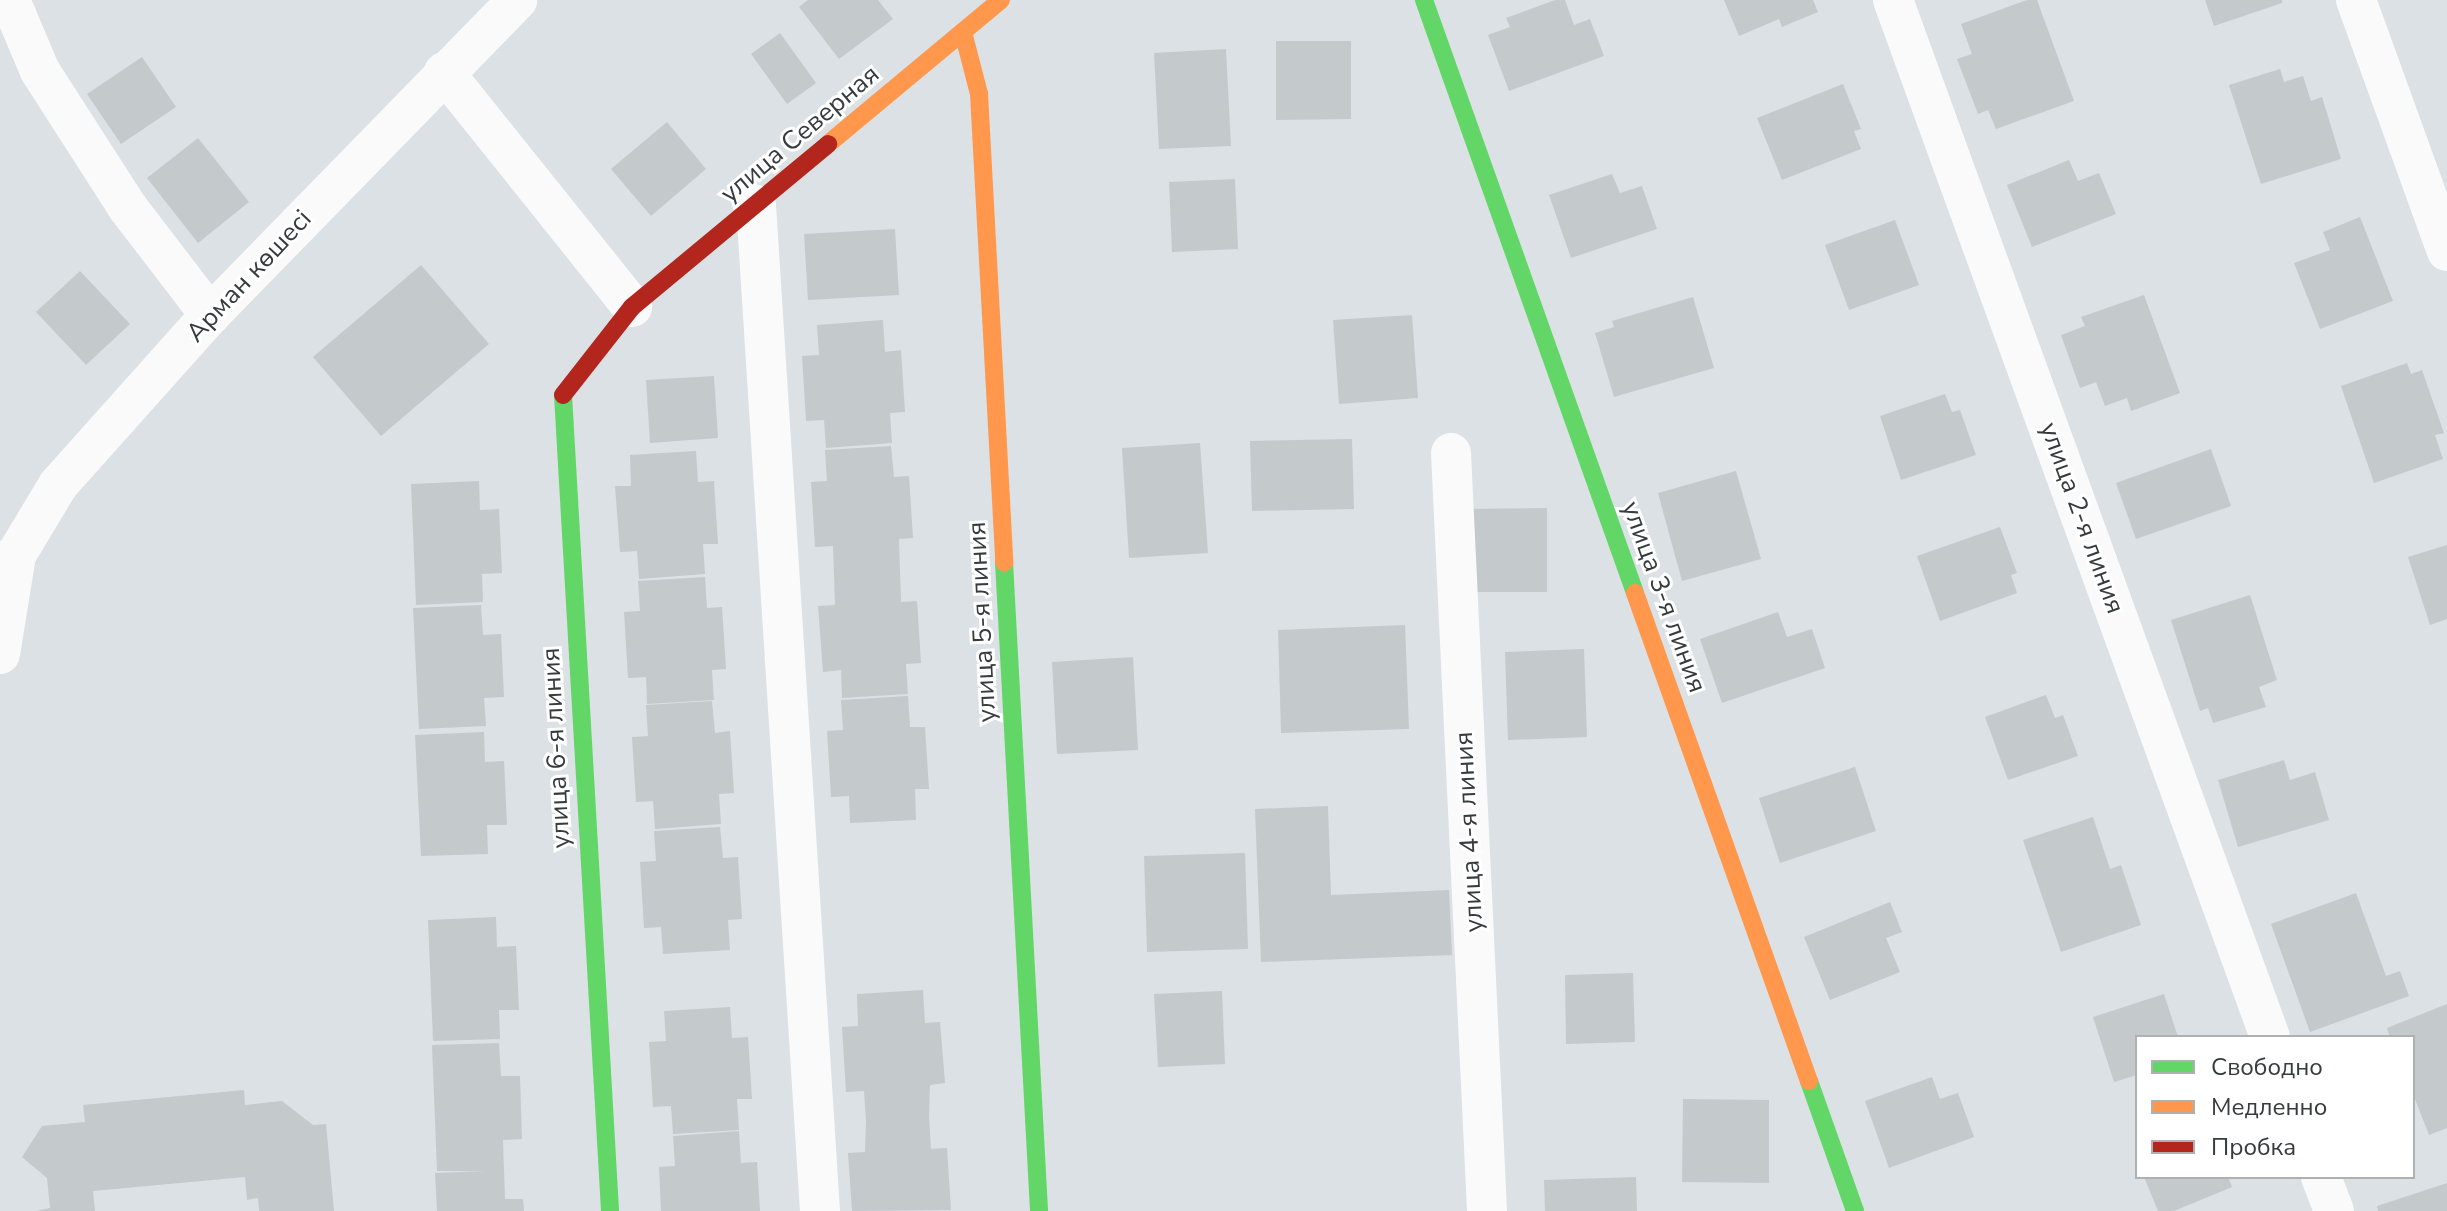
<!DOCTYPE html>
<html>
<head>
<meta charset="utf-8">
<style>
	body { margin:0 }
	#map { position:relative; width:2447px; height:1211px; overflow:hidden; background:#dbe1e4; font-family:"Nunito Sans",sans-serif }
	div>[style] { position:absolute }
	.building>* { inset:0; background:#c4c9cc }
	.street>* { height:40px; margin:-20px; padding:0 20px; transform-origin:20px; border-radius:20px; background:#fafafb }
	.fast>* { height:18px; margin:-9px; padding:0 9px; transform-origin:9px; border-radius:9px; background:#63d668 }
	.slow>* { height:18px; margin:-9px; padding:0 9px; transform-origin:9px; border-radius:9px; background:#ff974d }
	.jam>* { height:18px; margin:-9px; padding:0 9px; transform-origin:9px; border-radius:9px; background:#b3261e }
	span { translate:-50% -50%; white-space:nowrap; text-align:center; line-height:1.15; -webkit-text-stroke:6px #fff; paint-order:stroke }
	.street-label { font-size:26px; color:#363b3d }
	.legend { position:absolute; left:2135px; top:1035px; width:280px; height:144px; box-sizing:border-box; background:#fff; border:2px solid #afb1b1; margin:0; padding:10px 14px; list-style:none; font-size:24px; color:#363b3d }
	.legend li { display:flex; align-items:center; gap:16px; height:40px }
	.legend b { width:40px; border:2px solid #afb1b1 }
</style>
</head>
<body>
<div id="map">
	<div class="building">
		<i style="clip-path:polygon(808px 0,878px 0,893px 19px,839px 59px,799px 7px)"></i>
		<i style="clip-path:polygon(1555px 0,1565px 0,1574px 25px,1590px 19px,1604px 56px,1509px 91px,1488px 35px,1510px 27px,1506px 18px)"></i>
		<i style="clip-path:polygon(1724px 0,1813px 0,1818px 12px,1782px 27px,1779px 19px,1739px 36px)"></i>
		<i style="clip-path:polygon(2027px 0,2037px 0,2074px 101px,1996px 129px,1988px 110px,1978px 114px,1957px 59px,1972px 54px,1961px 24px)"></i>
		<i style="clip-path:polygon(2205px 0,2282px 0,2282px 3px,2214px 26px)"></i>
		<i style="clip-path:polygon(780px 33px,816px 83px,787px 104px,751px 54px)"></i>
		<i style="clip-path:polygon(1276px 41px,1351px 41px,1351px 119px,1276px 120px)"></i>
		<i style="clip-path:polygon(1226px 49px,1231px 146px,1159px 149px,1154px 53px)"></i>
		<i style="clip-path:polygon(142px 57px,176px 107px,121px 144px,87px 94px)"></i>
		<i style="clip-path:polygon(2280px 69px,2284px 82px,2303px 76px,2311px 101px,2322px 97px,2341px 159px,2261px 184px,2229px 85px)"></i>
		<i style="clip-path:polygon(1843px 84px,1861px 129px,1854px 131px,1861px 149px,1782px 180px,1757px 118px)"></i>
		<i style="clip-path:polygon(667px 122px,706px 169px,651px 216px,611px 169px)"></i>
		<i style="clip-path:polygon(198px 138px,249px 202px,198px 243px,147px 178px)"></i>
		<i style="clip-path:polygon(2069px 160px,2078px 181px,2099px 173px,2116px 214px,2032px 247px,2007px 185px)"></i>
		<i style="clip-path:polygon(1612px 174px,1620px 193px,1642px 186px,1657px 229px,1571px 258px,1549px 195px)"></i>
		<i style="clip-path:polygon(1235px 179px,1238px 249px,1172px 252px,1169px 182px)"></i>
		<i style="clip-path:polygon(2360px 217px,2393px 301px,2320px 329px,2294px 263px,2330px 250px,2323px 232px)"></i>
		<i style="clip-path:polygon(1895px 220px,1919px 285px,1849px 310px,1825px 245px)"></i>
		<i style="clip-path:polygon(895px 229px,899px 295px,808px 300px,804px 234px)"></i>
		<i style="clip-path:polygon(421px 265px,489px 344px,381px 436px,313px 357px)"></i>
		<i style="clip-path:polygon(80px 271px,130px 324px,86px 365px,36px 312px)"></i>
		<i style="clip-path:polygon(2144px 295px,2180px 393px,2131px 411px,2127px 398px,2105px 406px,2096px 382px,2080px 388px,2061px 335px,2085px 326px,2081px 317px)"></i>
		<i style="clip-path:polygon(1693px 297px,1714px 368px,1614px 397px,1595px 333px,1614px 327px,1612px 321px)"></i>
		<i style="clip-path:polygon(1412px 315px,1418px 398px,1339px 404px,1333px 320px)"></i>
		<i style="clip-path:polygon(883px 320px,885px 352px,901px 350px,905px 412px,890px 413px,892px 443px,826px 448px,824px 420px,806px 421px,802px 356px,819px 355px,817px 325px)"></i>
		<i style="clip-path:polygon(2407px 363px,2411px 374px,2422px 370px,2444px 433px,2435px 435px,2443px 459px,2374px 483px,2341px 386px)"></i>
		<i style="clip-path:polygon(714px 376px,718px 438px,650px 443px,646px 380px)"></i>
		<i style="clip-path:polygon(1945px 394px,1952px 412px,1960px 410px,1976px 455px,1901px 480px,1880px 416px)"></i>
		<i style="clip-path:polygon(1352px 439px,1354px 509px,1252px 511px,1250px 441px)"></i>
		<i style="clip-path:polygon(1200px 443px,1208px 553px,1129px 558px,1122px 448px)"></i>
		<i style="clip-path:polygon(891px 446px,894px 477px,909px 476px,913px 538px,899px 539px,901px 602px,917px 601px,921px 663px,906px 664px,908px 694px,842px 698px,841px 670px,823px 672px,818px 606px,835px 605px,833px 546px,815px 547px,811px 482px,827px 481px,825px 450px)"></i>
		<i style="clip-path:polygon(2211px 449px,2231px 506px,2136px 539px,2116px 483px)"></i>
		<i style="clip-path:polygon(696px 451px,698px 482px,714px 481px,718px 544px,703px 544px,705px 574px,639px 579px,637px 551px,620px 552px,615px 486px,631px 486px,630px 455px)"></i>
		<i style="clip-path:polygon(1736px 471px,1761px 559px,1682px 581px,1658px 493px)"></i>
		<i style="clip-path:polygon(479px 481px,480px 510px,499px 509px,502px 573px,482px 574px,483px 602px,416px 605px,411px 484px)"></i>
		<i style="clip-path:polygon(1547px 508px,1547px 592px,1464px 592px,1464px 509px)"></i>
		<i style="clip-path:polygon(2000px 527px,2017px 573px,2011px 575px,2017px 593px,1940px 621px,1917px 556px)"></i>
		<i style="clip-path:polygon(2447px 545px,2447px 619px,2430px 625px,2408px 557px)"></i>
		<i style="clip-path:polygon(705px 577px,707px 608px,722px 607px,726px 669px,712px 670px,714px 700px,647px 704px,646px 677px,628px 678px,624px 612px,640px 611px,638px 581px)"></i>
		<i style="clip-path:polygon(2250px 595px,2277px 680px,2259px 687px,2266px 707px,2213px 723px,2208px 708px,2200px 711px,2171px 620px)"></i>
		<i style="clip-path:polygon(481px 605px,483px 635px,501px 634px,504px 697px,484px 698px,486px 726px,419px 729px,413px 608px)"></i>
		<i style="clip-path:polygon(1778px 612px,1787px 637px,1812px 629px,1825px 668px,1722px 703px,1700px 639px)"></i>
		<i style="clip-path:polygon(1405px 625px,1409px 729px,1281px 733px,1278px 630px)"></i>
		<i style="clip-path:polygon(1584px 649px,1587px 737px,1508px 740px,1505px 652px)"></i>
		<i style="clip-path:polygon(1133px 657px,1138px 750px,1057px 754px,1052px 662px)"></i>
		<i style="clip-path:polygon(2046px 695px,2055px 718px,2063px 715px,2078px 756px,2008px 780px,1985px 717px)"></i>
		<i style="clip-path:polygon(908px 696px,910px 727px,925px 727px,929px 789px,915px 789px,916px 820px,850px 823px,849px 796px,831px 797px,827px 731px,843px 730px,841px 700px)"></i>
		<i style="clip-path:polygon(712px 701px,715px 733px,730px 731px,734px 793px,719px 794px,721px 824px,655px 829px,653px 801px,636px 802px,632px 737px,648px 736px,646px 705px)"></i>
		<i style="clip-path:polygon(484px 732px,485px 762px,504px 761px,507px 825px,487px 825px,488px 854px,421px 856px,415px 735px)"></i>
		<i style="clip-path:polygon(2284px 760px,2290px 780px,2315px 772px,2329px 820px,2238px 847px,2218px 780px)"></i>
		<i style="clip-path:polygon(1855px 767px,1876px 831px,1780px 863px,1759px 798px)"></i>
		<i style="clip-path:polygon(1328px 806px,1331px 895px,1449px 890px,1452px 955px,1261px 962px,1255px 809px)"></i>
		<i style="clip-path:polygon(2093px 817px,2110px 869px,2121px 865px,2141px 925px,2061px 952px,2023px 840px)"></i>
		<i style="clip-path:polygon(720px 827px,723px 858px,738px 857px,742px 919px,728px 920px,730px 950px,663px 954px,661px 927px,644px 928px,640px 862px,656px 861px,654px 831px)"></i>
		<i style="clip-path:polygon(1245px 853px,1248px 949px,1147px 952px,1144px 856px)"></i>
		<i style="clip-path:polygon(2356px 893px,2386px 976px,2400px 971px,2409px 996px,2310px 1032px,2271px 924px)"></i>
		<i style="clip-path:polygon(1890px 902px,1902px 932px,1886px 938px,1900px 972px,1830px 1000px,1804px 937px)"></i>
		<i style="clip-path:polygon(496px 917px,497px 947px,516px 946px,519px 1010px,499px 1010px,500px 1039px,433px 1041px,428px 920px)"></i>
		<i style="clip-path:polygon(1633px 973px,1635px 1042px,1566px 1044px,1565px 975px)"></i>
		<i style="clip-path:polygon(923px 990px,925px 1023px,940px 1022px,945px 1083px,930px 1085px,929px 1116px,931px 1149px,947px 1148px,951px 1210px,852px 1211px,848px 1153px,865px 1152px,866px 1121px,864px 1091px,846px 1092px,842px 1027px,858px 1026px,857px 994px)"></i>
		<i style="clip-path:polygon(1222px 991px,1225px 1064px,1158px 1067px,1154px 994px)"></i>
		<i style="clip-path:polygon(2164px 994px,2178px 1037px,2137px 1037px,2137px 1075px,2114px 1082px,2093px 1017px)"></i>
		<i style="clip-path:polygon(2447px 1004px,2447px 1128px,2429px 1135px,2413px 1094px,2413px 1037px,2390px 1037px,2387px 1028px)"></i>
		<i style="clip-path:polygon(730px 1007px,732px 1038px,748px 1037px,752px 1099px,737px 1099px,739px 1130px,673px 1134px,671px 1106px,653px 1107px,649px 1042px,666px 1041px,664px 1011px)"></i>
		<i style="clip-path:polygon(499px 1043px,501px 1076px,520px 1076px,522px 1139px,503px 1140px,505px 1199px,523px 1199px,524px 1211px,437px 1211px,435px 1173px,486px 1171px,437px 1171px,432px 1045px)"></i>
		<i style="clip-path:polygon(1932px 1077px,1940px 1099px,1958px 1093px,1974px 1137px,1889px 1168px,1865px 1101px)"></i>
		<i style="clip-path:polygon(244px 1090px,245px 1105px,282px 1101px,313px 1125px,326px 1124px,334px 1211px,259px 1211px,258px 1198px,247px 1200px,245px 1177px,93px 1191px,95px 1211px,36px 1211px,50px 1208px,47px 1178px,22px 1157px,42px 1126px,85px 1122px,83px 1105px)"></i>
		<i style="clip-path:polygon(1683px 1099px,1769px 1100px,1769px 1183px,1682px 1182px)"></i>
		<i style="clip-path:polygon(739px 1131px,741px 1163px,757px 1162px,760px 1211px,661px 1211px,659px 1167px,675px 1166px,673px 1136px)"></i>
		<i style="clip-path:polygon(1636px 1177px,1637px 1211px,1545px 1211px,1544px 1180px)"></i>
		<i style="clip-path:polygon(2144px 1177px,2228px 1177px,2232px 1187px,2174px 1211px,2158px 1211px)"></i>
		<i style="clip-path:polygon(2447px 1183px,2447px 1211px,2378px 1211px,2377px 1206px)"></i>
	</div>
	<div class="street">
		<i style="left:10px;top:0;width:77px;rotate:67.1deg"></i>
		<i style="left:40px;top:71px;width:163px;rotate:57.3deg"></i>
		<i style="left:128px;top:208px;width:135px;rotate:52.5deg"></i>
		<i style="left:1893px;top:0;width:1103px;rotate:70.02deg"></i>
		<i style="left:2356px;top:0;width:267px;rotate:70.1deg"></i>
		<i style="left:444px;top:72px;width:301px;rotate:51.3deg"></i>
		<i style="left:756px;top:205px;width:1008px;rotate:86.36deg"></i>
		<i style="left:1451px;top:453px;width:759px;rotate:87.28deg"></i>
		<i style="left:0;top:564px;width:18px;rotate:-29deg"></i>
		<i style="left:16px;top:555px;width:82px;rotate:-59deg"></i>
		<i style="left:58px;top:485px;width:228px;rotate:-48.2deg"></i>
		<i style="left:210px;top:315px;width:440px;rotate:-45.7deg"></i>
		<i style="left:0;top:654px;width:100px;rotate:-80.8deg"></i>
		<i style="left:2321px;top:1177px;width:36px;rotate:69deg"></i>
	</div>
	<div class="fast">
		<i style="left:1424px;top:0;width:629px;rotate:70.41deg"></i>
		<i style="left:563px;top:395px;width:817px;rotate:86.7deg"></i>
		<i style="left:1004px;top:562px;width:650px;rotate:86.91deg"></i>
		<i style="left:1809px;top:1081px;width:138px;rotate:70.5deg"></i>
	</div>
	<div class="slow">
		<i style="left:963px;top:32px;width:64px;rotate:75.5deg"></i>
		<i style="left:979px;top:94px;width:469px;rotate:86.9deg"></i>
		<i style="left:828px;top:144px;width:225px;rotate:-39.8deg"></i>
		<i style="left:1635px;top:593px;width:518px;rotate:70.38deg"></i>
	</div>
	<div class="jam">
		<i style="left:563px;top:395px;width:112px;rotate:-51.9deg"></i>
		<i style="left:632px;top:307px;width:255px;rotate:-39.7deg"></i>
	</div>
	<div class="street-label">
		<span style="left:800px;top:134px;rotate:-40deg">улица Северная</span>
		<span style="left:249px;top:276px;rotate:-47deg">Арман көшесі</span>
		<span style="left:2082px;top:518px;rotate:70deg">улица 2-я линия</span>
		<span style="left:1664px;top:597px;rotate:70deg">улица 3-я линия</span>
		<span style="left:982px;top:622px;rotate:-93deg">улица 5-я линия</span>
		<span style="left:556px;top:748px;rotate:-93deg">улица 6-я линия</span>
		<span style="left:1469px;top:832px;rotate:-93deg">улица 4-я линия</span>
	</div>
	<ul class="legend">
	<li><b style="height:10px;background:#63d668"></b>Свободно</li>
	<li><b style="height:10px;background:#ff974d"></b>Медленно</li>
	<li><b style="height:10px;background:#b3261e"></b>Пробка</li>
	</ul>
</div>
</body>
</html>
